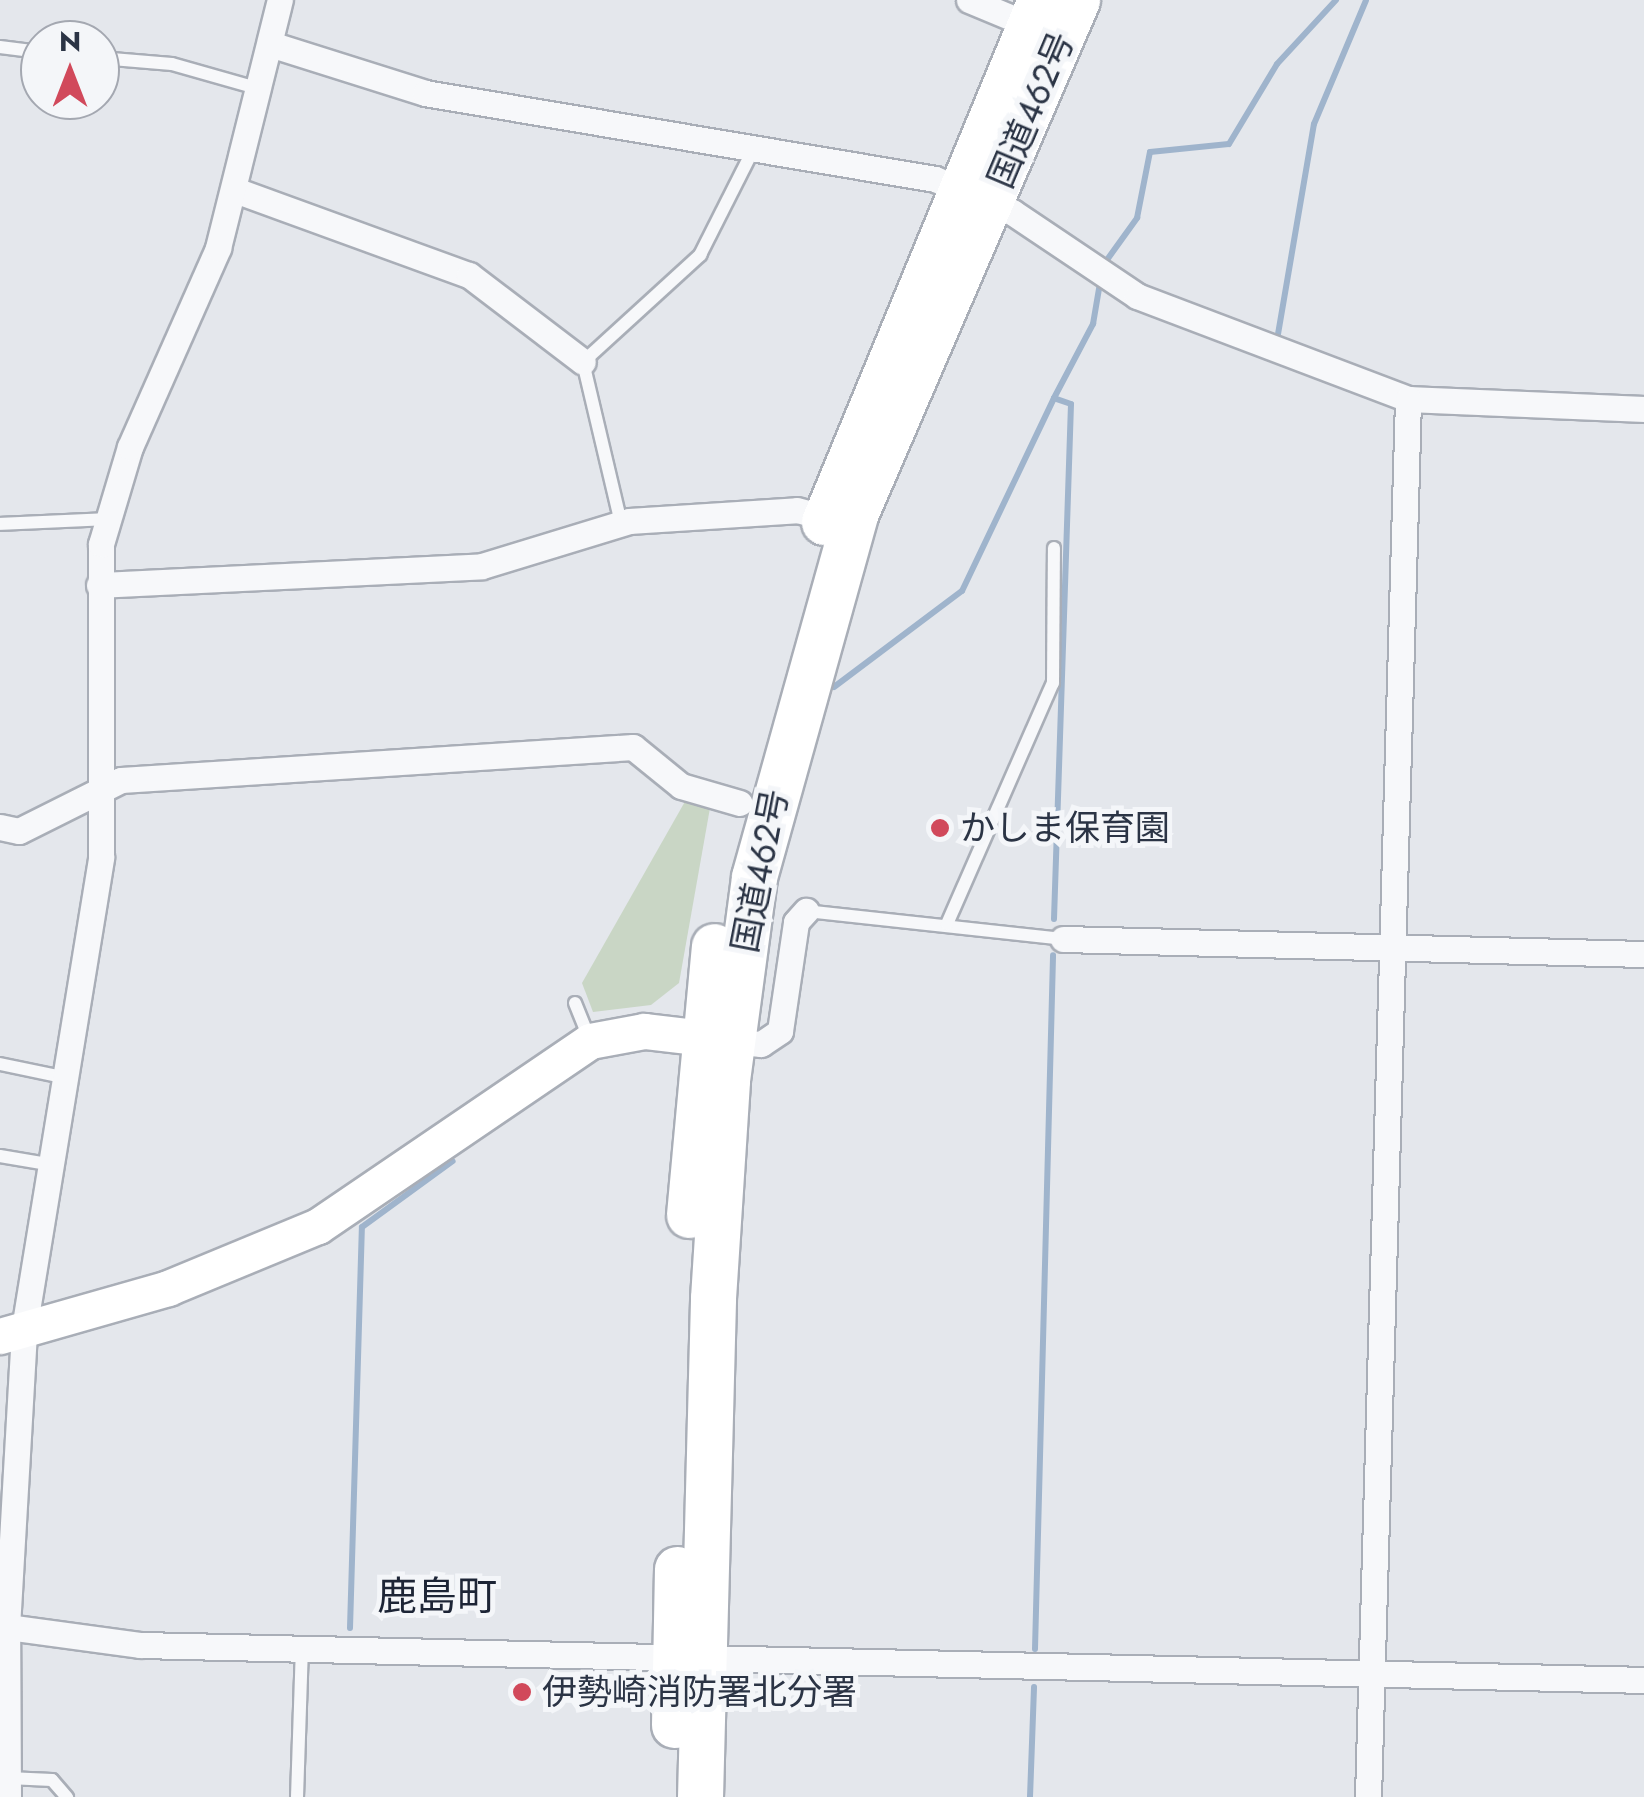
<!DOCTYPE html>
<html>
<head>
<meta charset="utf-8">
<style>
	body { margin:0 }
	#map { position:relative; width:1644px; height:1797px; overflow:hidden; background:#e4e7ec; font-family:Jost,"Noto Sans JP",sans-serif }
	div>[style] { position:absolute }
	.green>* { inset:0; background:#c9d6c5 }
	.stream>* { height:6px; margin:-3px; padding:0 3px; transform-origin:3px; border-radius:3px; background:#9fb4cc }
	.roads { filter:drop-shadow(2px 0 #a9aeb7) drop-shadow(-2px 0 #a9aeb7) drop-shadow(0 2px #a9aeb7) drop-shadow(0 -2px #a9aeb7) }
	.lane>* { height:12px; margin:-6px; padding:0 6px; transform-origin:6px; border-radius:6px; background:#f7f8fa }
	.street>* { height:25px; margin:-12.5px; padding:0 12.5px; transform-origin:12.5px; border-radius:12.5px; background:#f7f8fa }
	.secondary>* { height:35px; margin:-17.5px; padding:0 17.5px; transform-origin:17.5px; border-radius:17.5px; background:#fff }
	.highway>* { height:45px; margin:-22.5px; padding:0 22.5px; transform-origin:22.5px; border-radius:22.5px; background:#fff }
	.dots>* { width:28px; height:28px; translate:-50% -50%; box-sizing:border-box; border:5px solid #f4f6f9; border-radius:50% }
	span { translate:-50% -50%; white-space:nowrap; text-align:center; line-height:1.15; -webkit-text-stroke:10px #f4f6f9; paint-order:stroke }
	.street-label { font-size:35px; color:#2b3445 }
	.poi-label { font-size:35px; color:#2b3445 }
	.left { translate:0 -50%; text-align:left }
	.quarter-label { font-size:40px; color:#1d2536 }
	.north { position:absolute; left:20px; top:20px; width:100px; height:100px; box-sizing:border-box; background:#f4f6f9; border:2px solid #a4a8b1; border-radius:50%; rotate:0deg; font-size:28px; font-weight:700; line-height:40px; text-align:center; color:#2b3445 }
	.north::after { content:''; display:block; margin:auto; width:35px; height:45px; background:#d1495b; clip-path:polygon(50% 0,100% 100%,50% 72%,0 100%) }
</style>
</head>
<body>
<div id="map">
	<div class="green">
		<i style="clip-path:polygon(687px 798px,710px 808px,679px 983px,651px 1005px,593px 1012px,582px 983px)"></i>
	</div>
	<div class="stream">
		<i style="left:1104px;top:264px;width:57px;rotate:-54.3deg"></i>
		<i style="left:1137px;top:218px;width:67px;rotate:-78.9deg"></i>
		<i style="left:1150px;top:152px;width:79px;rotate:-5.8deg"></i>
		<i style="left:1229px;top:144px;width:93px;rotate:-59deg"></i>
		<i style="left:1277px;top:64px;width:87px;rotate:-47.3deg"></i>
		<i style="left:1277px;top:340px;width:219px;rotate:-80.3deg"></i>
		<i style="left:1314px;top:124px;width:134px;rotate:-67.2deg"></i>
		<i style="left:834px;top:687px;width:160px;rotate:-36.9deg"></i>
		<i style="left:962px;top:591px;width:214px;rotate:-64.5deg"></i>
		<i style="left:1054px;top:919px;width:515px;rotate:-88.11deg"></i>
		<i style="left:1071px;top:404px;width:18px;rotate:-161deg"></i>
		<i style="left:1054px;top:398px;width:84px;rotate:-62.2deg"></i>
		<i style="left:1093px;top:324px;width:42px;rotate:-80.3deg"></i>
		<i style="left:350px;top:1628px;width:401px;rotate:-88.3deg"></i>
		<i style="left:362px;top:1227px;width:112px;rotate:-36deg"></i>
		<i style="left:1035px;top:1649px;width:694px;rotate:-88.51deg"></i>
		<i style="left:1030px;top:1797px;width:110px;rotate:-87.9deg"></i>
	</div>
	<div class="roads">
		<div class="lane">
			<i style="left:0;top:47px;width:40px;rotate:7.1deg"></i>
			<i style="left:100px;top:58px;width:72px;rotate:4.8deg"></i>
			<i style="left:172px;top:64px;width:87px;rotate:15.9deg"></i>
			<i style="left:621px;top:523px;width:165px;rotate:-103.3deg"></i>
			<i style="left:583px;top:362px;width:159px;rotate:-42.4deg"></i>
			<i style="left:700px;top:255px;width:115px;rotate:-63.2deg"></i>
			<i style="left:0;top:524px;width:109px;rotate:-2.6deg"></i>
			<i style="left:806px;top:911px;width:259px;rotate:6.2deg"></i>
			<i style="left:947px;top:924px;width:263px;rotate:-66.3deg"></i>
			<i style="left:1053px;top:683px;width:135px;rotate:-89.6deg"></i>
			<i style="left:575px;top:1003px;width:38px;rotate:68deg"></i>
			<i style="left:0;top:1064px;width:68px;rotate:11.8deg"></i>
			<i style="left:0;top:1156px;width:54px;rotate:9.6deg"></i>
			<i style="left:8px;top:1778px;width:44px;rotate:2.6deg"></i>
			<i style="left:52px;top:1780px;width:23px;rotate:49deg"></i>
			<i style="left:297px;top:1797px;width:150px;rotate:-88.1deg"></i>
		</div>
		<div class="street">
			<i style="left:969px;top:0;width:65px;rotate:22.6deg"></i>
			<i style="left:270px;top:44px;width:163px;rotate:17.5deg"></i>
			<i style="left:425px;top:93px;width:517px;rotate:9.57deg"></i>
			<i style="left:935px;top:179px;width:84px;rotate:23.2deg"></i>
			<i style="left:1012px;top:212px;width:151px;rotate:33.9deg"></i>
			<i style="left:1137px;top:296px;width:290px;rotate:20.8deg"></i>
			<i style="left:1408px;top:399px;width:236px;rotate:2.4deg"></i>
			<i style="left:235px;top:190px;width:249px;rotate:20deg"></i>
			<i style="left:469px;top:275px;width:143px;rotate:37.3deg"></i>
			<i style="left:99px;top:585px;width:383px;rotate:-2.8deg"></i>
			<i style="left:482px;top:566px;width:154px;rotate:-17deg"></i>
			<i style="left:629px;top:521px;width:168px;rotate:-3.7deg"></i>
			<i style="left:797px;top:510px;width:30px;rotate:15deg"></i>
			<i style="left:0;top:827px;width:19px;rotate:12deg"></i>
			<i style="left:19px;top:831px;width:114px;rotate:-26.6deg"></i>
			<i style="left:121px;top:780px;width:513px;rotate:-3.69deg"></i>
			<i style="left:633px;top:747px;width:62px;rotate:39.1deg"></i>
			<i style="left:681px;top:786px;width:61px;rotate:16.1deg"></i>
			<i style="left:1063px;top:939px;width:581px;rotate:1.48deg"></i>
			<i style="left:731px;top:1041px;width:30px;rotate:6deg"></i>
			<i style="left:761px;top:1044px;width:23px;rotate:-34deg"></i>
			<i style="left:780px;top:1031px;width:110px;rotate:-81.6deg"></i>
			<i style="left:796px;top:922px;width:15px;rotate:-48deg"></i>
			<i style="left:7px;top:1627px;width:134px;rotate:7.7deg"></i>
			<i style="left:140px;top:1645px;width:1504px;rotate:1.33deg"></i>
			<i style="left:8px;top:1797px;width:170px;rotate:-90.3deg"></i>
			<i style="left:7px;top:1627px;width:298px;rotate:-86.7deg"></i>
			<i style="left:24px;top:1329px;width:478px;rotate:-80.7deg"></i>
			<i style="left:101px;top:857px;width:313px;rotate:-90deg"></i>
			<i style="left:101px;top:544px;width:101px;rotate:-73.4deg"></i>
			<i style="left:130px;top:447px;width:218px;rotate:-66.1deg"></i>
			<i style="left:218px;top:248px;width:256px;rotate:-76deg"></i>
			<i style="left:1368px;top:1797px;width:1399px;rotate:-88.36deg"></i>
		</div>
		<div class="secondary">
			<i style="left:0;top:1336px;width:175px;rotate:-15.9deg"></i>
			<i style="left:168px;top:1288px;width:162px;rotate:-22.5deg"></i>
			<i style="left:318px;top:1226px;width:329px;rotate:-34.2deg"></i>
			<i style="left:590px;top:1041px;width:55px;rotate:-10.5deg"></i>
			<i style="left:644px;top:1031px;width:87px;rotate:6.6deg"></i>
		</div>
		<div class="highway">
			<i style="left:824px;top:522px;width:565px;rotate:-67.52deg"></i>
			<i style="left:689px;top:1215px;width:270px;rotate:-84.7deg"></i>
			<i style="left:674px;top:1725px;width:156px;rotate:-88.9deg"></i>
			<i style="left:700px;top:1797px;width:499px;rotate:-88.5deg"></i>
			<i style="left:713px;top:1298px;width:218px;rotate:-86.3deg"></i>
			<i style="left:727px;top:1080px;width:205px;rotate:-82.4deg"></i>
			<i style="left:754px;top:877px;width:379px;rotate:-74.4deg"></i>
			<i style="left:856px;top:512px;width:558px;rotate:-66.65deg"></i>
		</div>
	</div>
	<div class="dots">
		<i style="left:940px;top:828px;background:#d1495b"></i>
		<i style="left:522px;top:1692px;background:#d1495b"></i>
	</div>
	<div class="street-label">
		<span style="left:1031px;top:110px;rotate:-67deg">国道462号</span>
		<span style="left:760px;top:871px;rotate:-79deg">国道462号</span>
	</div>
	<div class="poi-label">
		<span class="left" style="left:960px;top:828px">かしま保育園</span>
		<span class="left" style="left:542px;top:1692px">伊勢崎消防署北分署</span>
	</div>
	<div class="quarter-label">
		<span style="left:437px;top:1596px">鹿島町</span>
	</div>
	<div class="north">N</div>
</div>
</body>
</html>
